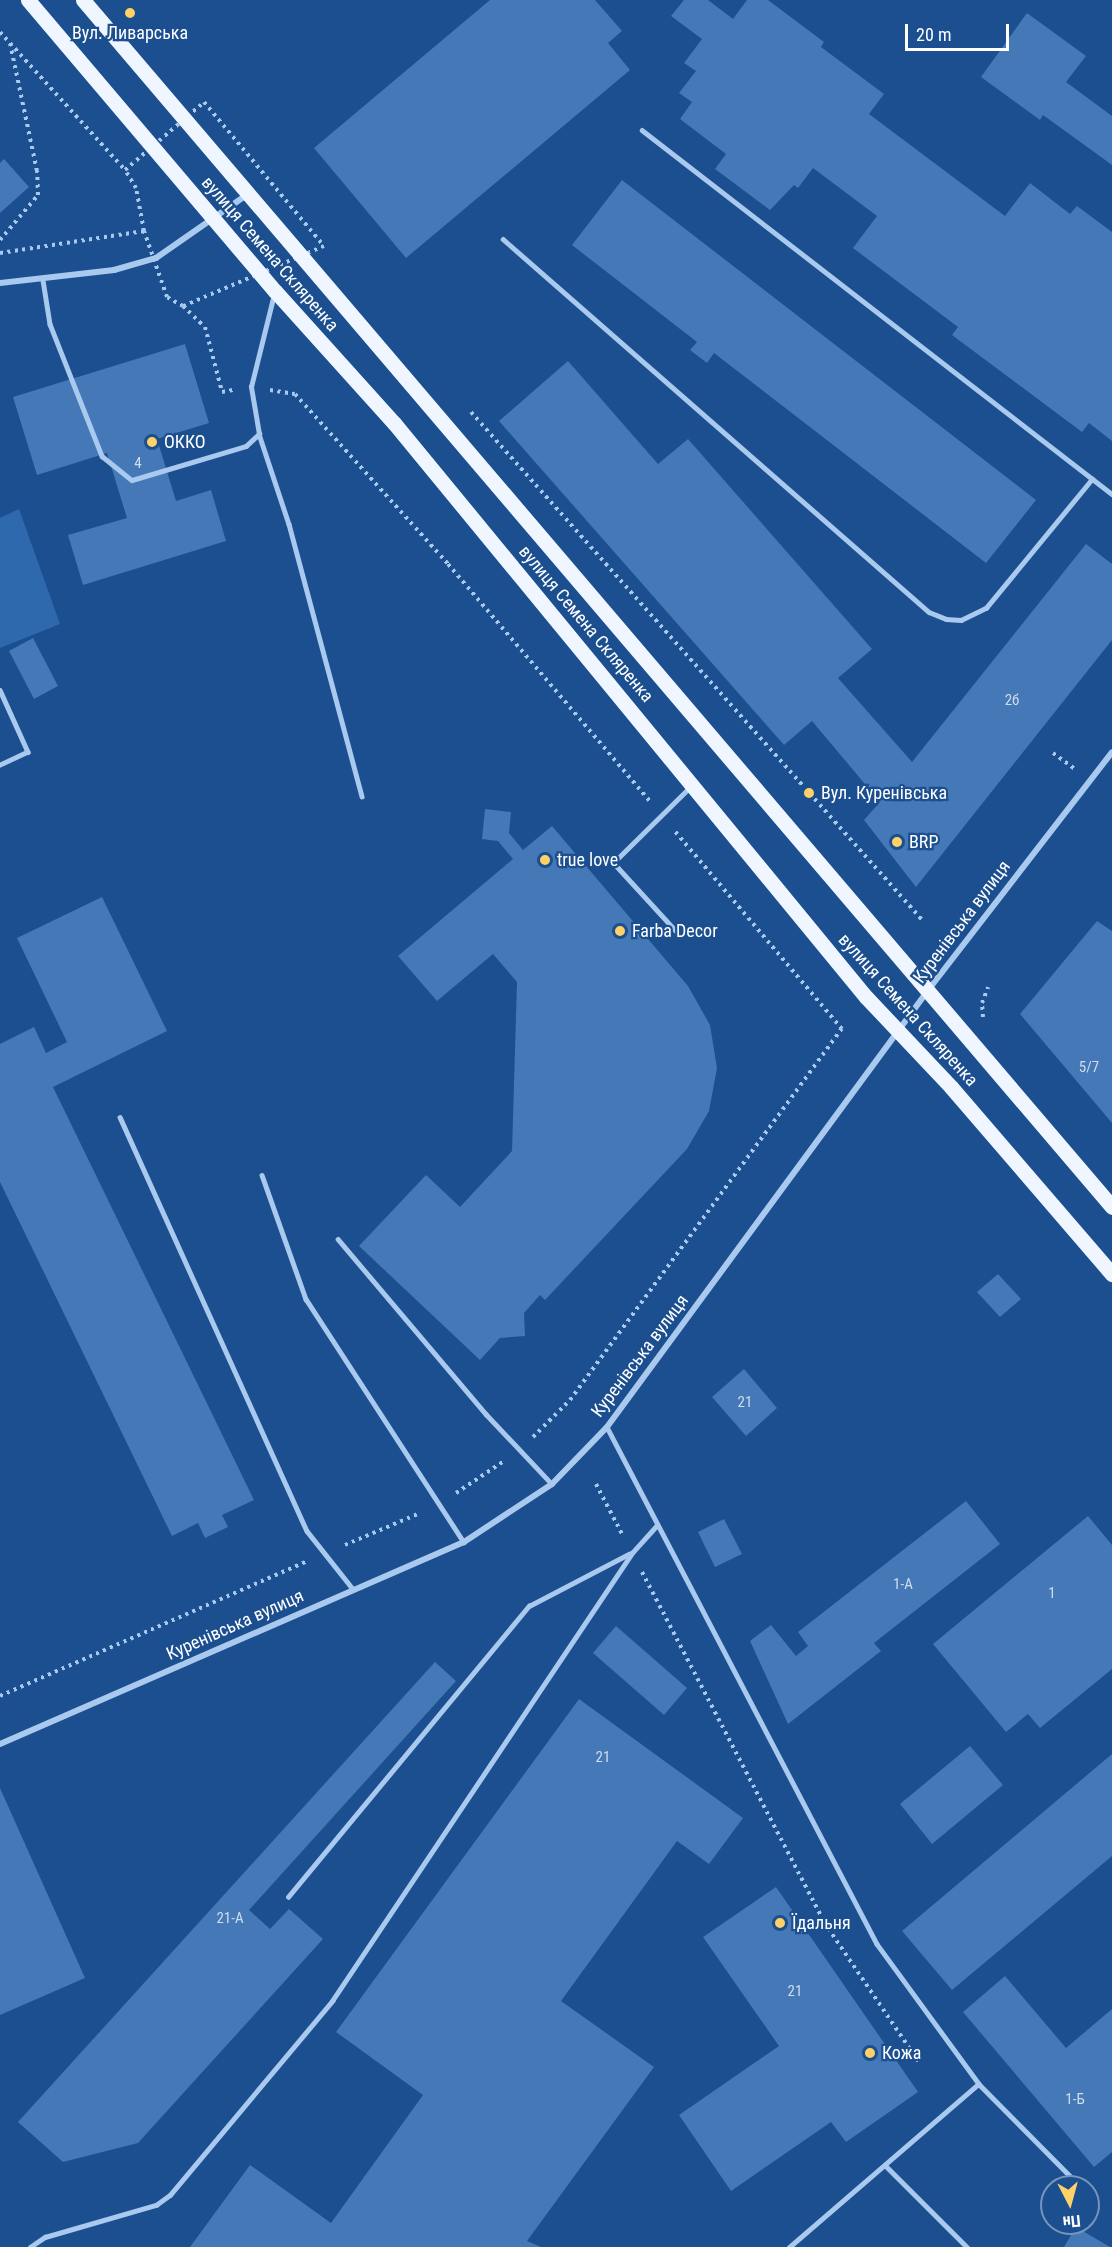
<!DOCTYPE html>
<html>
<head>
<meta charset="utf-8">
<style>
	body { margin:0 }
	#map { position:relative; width:1112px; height:2247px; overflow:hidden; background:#1b4f8f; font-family:"Roboto Condensed",sans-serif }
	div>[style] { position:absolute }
	.green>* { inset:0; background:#2e69ad }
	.building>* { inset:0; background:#4478b7 }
	.path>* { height:4px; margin-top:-2px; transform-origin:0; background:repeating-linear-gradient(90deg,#a9c9ee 0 3px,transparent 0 7.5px) }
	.lane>* { height:4.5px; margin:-2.25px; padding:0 2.25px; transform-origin:2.25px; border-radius:2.25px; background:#a9c9ee }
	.street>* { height:6px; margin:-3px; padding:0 3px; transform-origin:3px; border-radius:3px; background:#a9c9ee }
	.primary>* { height:15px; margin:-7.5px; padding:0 7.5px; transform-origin:7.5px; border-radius:7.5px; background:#f0f6ff }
	.dots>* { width:16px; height:16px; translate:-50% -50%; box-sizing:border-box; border:3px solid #1b4f8f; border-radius:50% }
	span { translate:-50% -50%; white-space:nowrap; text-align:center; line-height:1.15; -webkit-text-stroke:4.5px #1b4f8f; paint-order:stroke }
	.number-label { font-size:15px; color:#d0dded }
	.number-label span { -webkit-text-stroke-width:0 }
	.poi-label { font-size:18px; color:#fff }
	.left { translate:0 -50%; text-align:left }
	.street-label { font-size:18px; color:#fff }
	.north { position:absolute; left:1040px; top:2175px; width:60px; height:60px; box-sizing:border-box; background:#1b4f8f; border:2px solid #7695bc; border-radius:50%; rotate:174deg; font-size:16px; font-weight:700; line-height:24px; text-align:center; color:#fff }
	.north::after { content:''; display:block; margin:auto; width:21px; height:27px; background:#ffd166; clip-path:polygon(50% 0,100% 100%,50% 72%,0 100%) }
	.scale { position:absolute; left:905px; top:24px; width:104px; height:27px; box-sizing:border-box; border:3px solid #fff; border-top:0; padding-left:8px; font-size:18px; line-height:21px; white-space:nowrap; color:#fff; -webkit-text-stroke:4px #1b4f8f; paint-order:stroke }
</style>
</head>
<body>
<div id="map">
	<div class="green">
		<i style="clip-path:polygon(19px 509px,60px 624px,0 648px,0 518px)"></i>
	</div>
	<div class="building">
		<i style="clip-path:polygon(490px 0,595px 0,622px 31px,608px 43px,630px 70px,406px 258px,314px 148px)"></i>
		<i style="clip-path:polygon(684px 0,708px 0,733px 19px,747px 0,768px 0,824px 42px,821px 47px,884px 94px,869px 114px,1005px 216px,1030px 183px,1070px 214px,1077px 206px,1112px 232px,1112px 441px,1089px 423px,1082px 432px,952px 335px,958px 327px,853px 248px,877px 216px,813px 168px,798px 188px,794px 185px,770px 210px,715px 169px,726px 154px,680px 119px,692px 102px,679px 93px,696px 71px,684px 63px,702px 39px,671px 16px)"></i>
		<i style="clip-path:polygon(1027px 13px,1086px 56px,1066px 82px,1112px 116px,1112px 165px,1043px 115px,1040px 120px,981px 77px)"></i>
		<i style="clip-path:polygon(4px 159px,29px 187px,0 213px,0 163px)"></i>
		<i style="clip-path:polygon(622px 180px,1036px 500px,986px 563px,714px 353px,707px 363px,690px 350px,697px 342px,572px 245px)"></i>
		<i style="clip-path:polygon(185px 344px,209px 423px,157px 439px,176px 501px,211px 490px,226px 541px,83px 585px,68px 535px,127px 518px,107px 453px,37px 475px,13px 397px)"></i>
		<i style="clip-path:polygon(568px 361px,658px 464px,688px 439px,872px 649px,838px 678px,912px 762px,1086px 544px,1112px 564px,1112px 640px,916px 887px,864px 820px,880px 802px,812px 721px,784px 745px,499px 421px)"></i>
		<i style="clip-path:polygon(33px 638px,58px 686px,34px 699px,9px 651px)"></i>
		<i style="clip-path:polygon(485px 809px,511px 812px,509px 833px,523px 850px,552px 826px,688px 986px,710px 1025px,717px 1068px,709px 1111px,687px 1149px,545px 1300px,540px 1295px,524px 1313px,525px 1336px,500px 1338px,480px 1360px,359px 1246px,426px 1175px,460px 1207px,512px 1151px,517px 982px,493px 954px,437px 1001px,398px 956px,513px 859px,498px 841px,482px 839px)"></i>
		<i style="clip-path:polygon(102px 897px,167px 1031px,53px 1087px,254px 1500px,222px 1515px,228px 1527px,205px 1538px,198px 1523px,172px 1536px,0 1182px,0 1044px,34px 1027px,46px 1053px,67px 1042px,17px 938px)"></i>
		<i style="clip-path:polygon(1097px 921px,1112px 931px,1112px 1123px,1020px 1014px)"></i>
		<i style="clip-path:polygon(998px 1274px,1021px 1299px,1000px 1317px,977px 1292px)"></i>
		<i style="clip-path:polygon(744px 1369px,777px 1408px,746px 1436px,712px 1397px)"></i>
		<i style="clip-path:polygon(966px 1501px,1000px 1544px,874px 1643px,881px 1651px,788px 1724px,750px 1641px,771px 1625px,796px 1656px,808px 1646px,798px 1632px)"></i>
		<i style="clip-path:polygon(1088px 1516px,1112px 1545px,1112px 1669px,1040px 1728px,1028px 1714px,1006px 1732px,933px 1644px)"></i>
		<i style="clip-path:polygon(724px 1519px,742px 1554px,715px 1567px,698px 1532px)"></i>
		<i style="clip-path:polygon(616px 1626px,687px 1688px,664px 1715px,593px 1653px)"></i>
		<i style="clip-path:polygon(435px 1662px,456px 1681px,249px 1910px,270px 1929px,289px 1909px,323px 1939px,138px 2143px,63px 2162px,18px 2122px)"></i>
		<i style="clip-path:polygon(579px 1699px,743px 1818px,709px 1864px,677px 1841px,561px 2001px,654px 2067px,527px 2241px,541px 2247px,190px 2247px,250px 2165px,331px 2223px,423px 2095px,336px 2032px)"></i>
		<i style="clip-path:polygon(970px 1746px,1003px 1785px,932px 1844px,900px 1804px)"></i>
		<i style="clip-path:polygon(1112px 1754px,1112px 1856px,952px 1990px,902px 1931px)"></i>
		<i style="clip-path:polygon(0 1788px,85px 1978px,0 2015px)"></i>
		<i style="clip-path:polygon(776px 1887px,918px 2092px,846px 2142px,831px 2122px,731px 2191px,679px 2115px,779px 2046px,703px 1937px)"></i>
		<i style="clip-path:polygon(1005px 1976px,1066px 2048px,1112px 2009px,1112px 2152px,1094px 2167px,963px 2012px)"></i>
		<i style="clip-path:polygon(1076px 2227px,1110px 2247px,1064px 2247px)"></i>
	</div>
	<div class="path">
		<i style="left:0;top:32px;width:186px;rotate:47.8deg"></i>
		<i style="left:204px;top:102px;width:187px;rotate:50.2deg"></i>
		<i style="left:324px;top:246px;width:153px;rotate:156.9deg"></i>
		<i style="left:183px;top:306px;width:18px;rotate:-151deg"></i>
		<i style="left:167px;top:297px;width:70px;rotate:-109.2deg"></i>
		<i style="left:144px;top:231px;width:44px;rotate:-100.5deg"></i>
		<i style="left:136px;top:188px;width:21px;rotate:-121deg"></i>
		<i style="left:125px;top:170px;width:104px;rotate:-40.7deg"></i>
		<i style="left:0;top:240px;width:59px;rotate:-49.8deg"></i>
		<i style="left:38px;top:195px;width:24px;rotate:-92deg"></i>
		<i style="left:37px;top:171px;width:131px;rotate:-101.9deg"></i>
		<i style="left:0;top:253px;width:146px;rotate:-8.7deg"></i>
		<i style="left:183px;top:306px;width:30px;rotate:44deg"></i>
		<i style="left:205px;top:327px;width:67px;rotate:75.3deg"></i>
		<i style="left:222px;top:392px;width:11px;rotate:-10deg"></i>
		<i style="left:270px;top:390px;width:25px;rotate:9deg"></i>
		<i style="left:295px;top:394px;width:229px;rotate:48deg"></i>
		<i style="left:448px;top:564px;width:311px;rotate:49.6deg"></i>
		<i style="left:471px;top:412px;width:681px;rotate:48.39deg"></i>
		<i style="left:1053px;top:753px;width:26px;rotate:36deg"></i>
		<i style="left:983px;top:1017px;width:14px;rotate:-94deg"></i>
		<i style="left:982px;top:1003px;width:17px;rotate:-69deg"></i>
		<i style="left:533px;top:1437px;width:52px;rotate:-45deg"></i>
		<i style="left:570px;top:1400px;width:460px;rotate:-53.8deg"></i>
		<i style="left:842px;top:1029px;width:260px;rotate:-130.2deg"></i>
		<i style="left:596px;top:1484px;width:56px;rotate:62.5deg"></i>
		<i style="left:456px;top:1493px;width:58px;rotate:-33.7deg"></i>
		<i style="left:345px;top:1545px;width:82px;rotate:-23.1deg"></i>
		<i style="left:642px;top:1572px;width:394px;rotate:62.5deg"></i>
		<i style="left:824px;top:1922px;width:171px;rotate:55.9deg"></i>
		<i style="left:0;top:1696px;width:335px;rotate:-23.7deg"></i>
	</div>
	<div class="lane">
		<i style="left:642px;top:130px;width:594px;rotate:37.76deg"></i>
		<i style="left:503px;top:239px;width:566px;rotate:41.2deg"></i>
		<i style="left:929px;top:612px;width:18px;rotate:22deg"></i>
		<i style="left:946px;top:619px;width:15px;rotate:4deg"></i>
		<i style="left:961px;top:620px;width:28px;rotate:-26deg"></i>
		<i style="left:986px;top:608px;width:167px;rotate:-50.6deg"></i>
		<i style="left:43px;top:280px;width:45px;rotate:81deg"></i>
		<i style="left:50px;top:324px;width:142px;rotate:68.5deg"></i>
		<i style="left:102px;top:456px;width:38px;rotate:39deg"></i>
		<i style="left:132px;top:480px;width:119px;rotate:-16.6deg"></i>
		<i style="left:246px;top:446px;width:18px;rotate:-43deg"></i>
		<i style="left:259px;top:434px;width:48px;rotate:-99.7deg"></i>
		<i style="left:251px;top:387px;width:96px;rotate:-76.1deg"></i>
		<i style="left:259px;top:434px;width:95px;rotate:71.6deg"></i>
		<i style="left:289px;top:524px;width:282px;rotate:75deg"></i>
		<i style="left:0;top:690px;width:68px;rotate:65.7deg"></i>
		<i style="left:28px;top:752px;width:31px;rotate:155deg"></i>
		<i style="left:680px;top:936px;width:99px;rotate:-132.5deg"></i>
		<i style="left:613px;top:863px;width:108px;rotate:-44.6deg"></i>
		<i style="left:120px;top:1117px;width:454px;rotate:65.7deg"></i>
		<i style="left:307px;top:1531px;width:74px;rotate:51.6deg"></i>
		<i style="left:262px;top:1175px;width:132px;rotate:70.5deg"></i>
		<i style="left:306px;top:1299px;width:290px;rotate:57deg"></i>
		<i style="left:338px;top:1239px;width:229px;rotate:49.8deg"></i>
		<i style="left:486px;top:1414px;width:96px;rotate:46.7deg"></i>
		<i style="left:607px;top:1427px;width:583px;rotate:62.42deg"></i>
		<i style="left:877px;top:1944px;width:173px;rotate:53.9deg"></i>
		<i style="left:979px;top:2084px;width:250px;rotate:139.2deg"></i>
		<i style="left:288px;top:1897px;width:378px;rotate:-50.4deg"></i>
		<i style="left:529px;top:1606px;width:113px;rotate:-27.5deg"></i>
		<i style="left:979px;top:2084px;width:145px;rotate:45.3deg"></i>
		<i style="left:885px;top:2165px;width:116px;rotate:45deg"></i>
		<i style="left:1088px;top:2194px;width:10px;rotate:45deg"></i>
		<i style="left:30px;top:2247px;width:18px;rotate:-34deg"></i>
		<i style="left:45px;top:2237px;width:116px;rotate:-16.1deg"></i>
		<i style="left:156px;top:2205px;width:17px;rotate:-36deg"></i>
		<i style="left:170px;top:2195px;width:253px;rotate:-50.1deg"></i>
		<i style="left:332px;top:2001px;width:539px;rotate:-56.19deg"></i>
		<i style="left:632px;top:1553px;width:36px;rotate:-48deg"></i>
	</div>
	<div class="street">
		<i style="left:0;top:283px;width:115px;rotate:-6.5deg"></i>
		<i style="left:114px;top:270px;width:44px;rotate:-15.9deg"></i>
		<i style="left:156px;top:258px;width:112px;rotate:-34.8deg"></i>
		<i style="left:0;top:1744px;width:506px;rotate:-23.53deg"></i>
		<i style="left:464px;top:1542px;width:105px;rotate:-33.4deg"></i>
		<i style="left:552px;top:1484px;width:79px;rotate:-46deg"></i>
		<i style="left:607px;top:1427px;width:544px;rotate:-53.68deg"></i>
		<i style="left:929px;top:989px;width:299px;rotate:-52.3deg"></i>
	</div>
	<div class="primary">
		<i style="left:28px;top:0;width:382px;rotate:49.7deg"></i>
		<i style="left:275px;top:291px;width:178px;rotate:48deg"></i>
		<i style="left:394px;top:423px;width:743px;rotate:50.57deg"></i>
		<i style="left:866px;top:997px;width:124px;rotate:46.6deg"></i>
		<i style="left:951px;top:1087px;width:247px;rotate:49.3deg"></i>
		<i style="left:83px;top:0;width:1586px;rotate:49.55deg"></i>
	</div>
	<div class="dots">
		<i style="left:130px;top:13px;background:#ffd166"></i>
		<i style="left:152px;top:442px;background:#ffd166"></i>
		<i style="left:809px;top:793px;background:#ffd166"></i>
		<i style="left:897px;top:842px;background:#ffd166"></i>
		<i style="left:545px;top:860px;background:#ffd166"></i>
		<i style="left:620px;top:931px;background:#ffd166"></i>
		<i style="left:780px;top:1923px;background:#ffd166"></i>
		<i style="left:870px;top:2053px;background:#ffd166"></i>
	</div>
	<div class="number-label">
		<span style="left:138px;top:464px">4</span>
		<span style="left:1012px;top:701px">2б</span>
		<span style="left:1089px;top:1068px">5/7</span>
		<span style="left:745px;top:1403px">21</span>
		<span style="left:903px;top:1585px">1-А</span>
		<span style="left:1052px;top:1594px">1</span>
		<span style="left:603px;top:1758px">21</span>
		<span style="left:230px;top:1919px">21-А</span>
		<span style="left:795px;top:1992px">21</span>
		<span style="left:1075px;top:2100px">1-Б</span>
	</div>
	<div class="poi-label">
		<span style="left:130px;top:33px">Вул. Ливарська</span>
		<span class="left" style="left:164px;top:442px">ОККО</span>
		<span class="left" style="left:821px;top:793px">Вул. Куренівська</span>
		<span class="left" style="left:909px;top:842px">BRP</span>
		<span class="left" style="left:557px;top:860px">true love</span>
		<span class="left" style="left:632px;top:931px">Farba Decor</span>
		<span class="left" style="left:792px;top:1923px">Їдальня</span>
		<span class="left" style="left:882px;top:2053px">Кожа</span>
	</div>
	<div class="street-label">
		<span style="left:270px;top:254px;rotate:49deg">вулиця Семена Скляренка</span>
		<span style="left:586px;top:624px;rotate:50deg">вулиця Семена Скляренка</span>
		<span style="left:962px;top:922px;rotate:-53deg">Куренівська вулиця</span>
		<span style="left:908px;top:1010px;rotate:48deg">вулиця Семена Скляренка</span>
		<span style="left:640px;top:1356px;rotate:-53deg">Куренівська вулиця</span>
		<span style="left:235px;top:1625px;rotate:-24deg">Куренівська вулиця</span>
	</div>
	<div class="north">Пн</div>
	<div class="scale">20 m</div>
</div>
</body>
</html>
